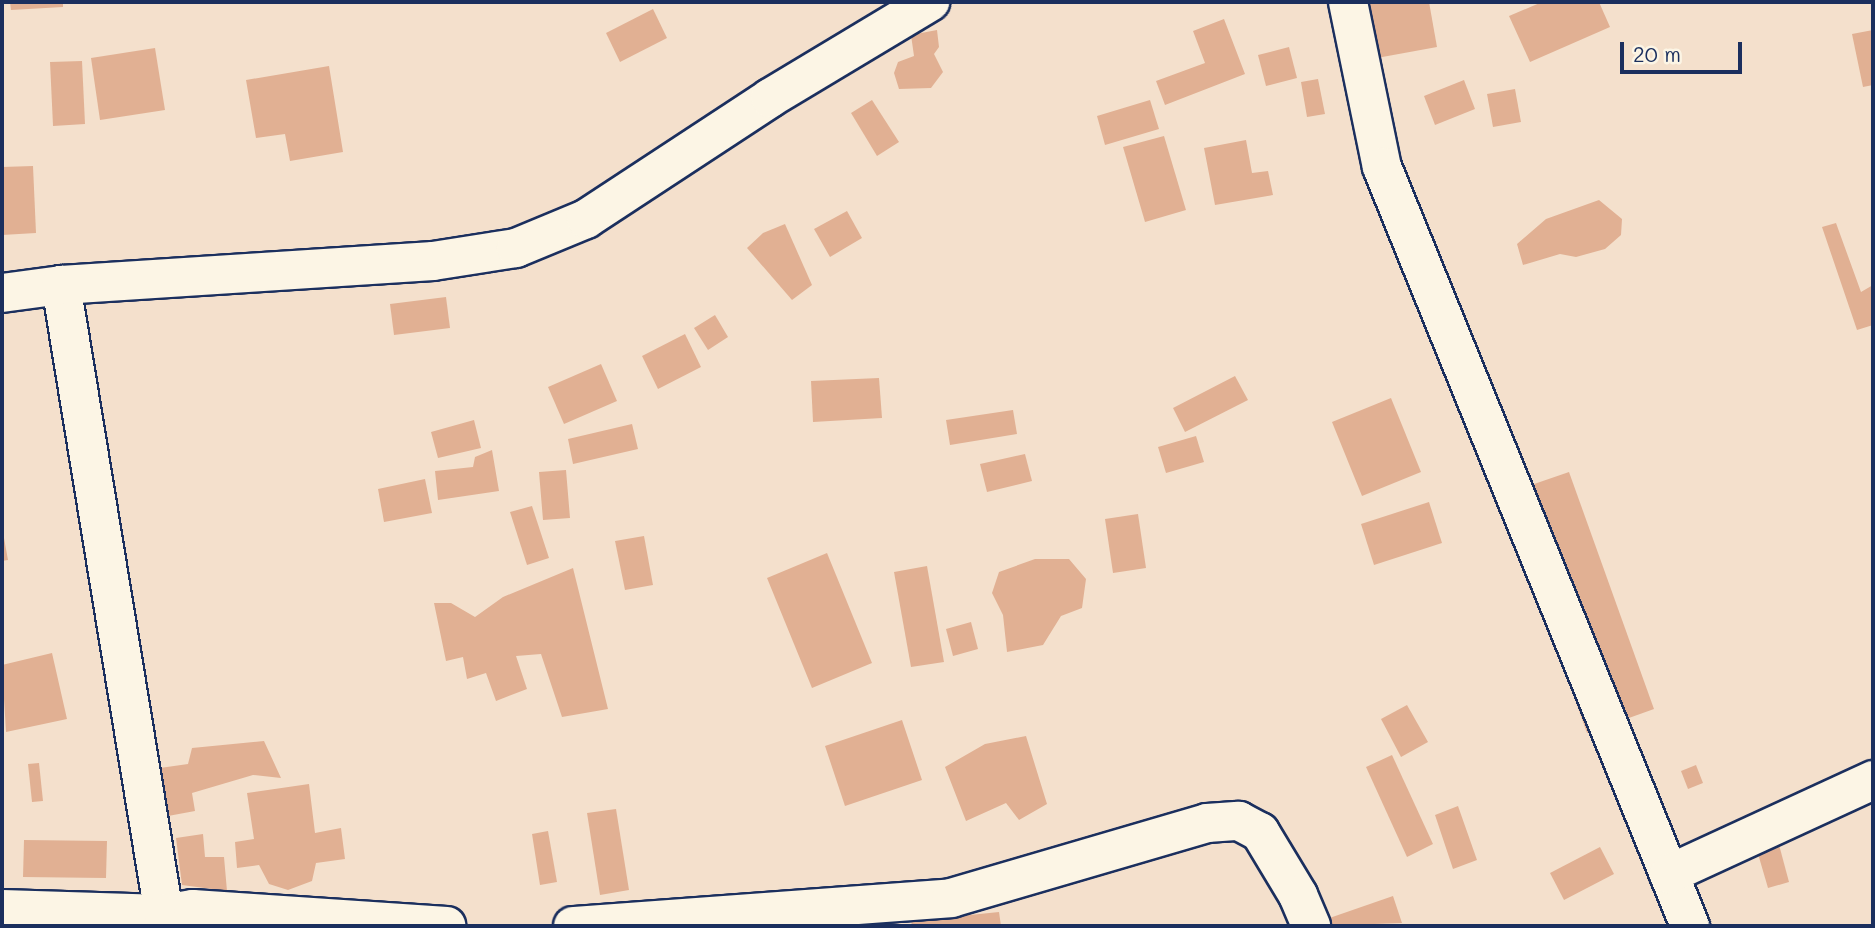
<!DOCTYPE html>
<html>
<head>
<meta charset="utf-8">
<style>
	body { margin:0 }
	#map { position:relative; width:1875px; height:928px; overflow:hidden; background:#f4e0cc; font-family:Mali,sans-serif }
	div>[style] { position:absolute }
	.building>* { inset:0; background:#e1b093 }
	.roads { filter:drop-shadow(2px 0 #1b2f5e) drop-shadow(-2px 0 #1b2f5e) drop-shadow(0 2px #1b2f5e) drop-shadow(0 -2px #1b2f5e) }
	.street>* { height:38px; margin:-19px; padding:0 19px; transform-origin:19px; border-radius:19px; background:#fcf5e5 }
	.secondary>* { height:38px; margin:-19px; padding:0 19px; transform-origin:19px; border-radius:19px; background:#fcf5e5 }
	span { translate:-50% -50%; white-space:nowrap; text-align:center; line-height:1.15; -webkit-text-stroke:6px #fcf5e5; paint-order:stroke }
	.frame { position:absolute; inset:0; border:4px solid #1b2f5e; pointer-events:none }
	.scale { position:absolute; left:1620px; top:42px; width:122px; height:32px; box-sizing:border-box; border:4px solid #1b2f5e; border-top:0; padding-left:9px; font-size:21px; line-height:24px; white-space:nowrap; color:#1b2f5e; -webkit-text-stroke:5px #fcf5e5; paint-order:stroke }
</style>
</head>
<body>
<div id="map">
	<div class="building">
		<i style="clip-path:polygon(10px 2px,63px 2px,63px 7px,11px 10px)"></i>
		<i style="clip-path:polygon(1345px 2px,1429px 2px,1437px 47px,1355px 62px)"></i>
		<i style="clip-path:polygon(1542px 2px,1599px 2px,1610px 27px,1530px 62px,1509px 16px)"></i>
		<i style="clip-path:polygon(653px 9px,667px 38px,620px 62px,606px 33px)"></i>
		<i style="clip-path:polygon(1224px 19px,1245px 74px,1165px 105px,1156px 81px,1205px 63px,1193px 31px)"></i>
		<i style="clip-path:polygon(937px 30px,939px 47px,934px 54px,943px 72px,931px 88px,899px 89px,894px 73px,898px 62px,914px 56px,911px 35px)"></i>
		<i style="clip-path:polygon(1873px 30px,1873px 85px,1863px 87px,1852px 34px)"></i>
		<i style="clip-path:polygon(1289px 47px,1297px 78px,1266px 86px,1258px 55px)"></i>
		<i style="clip-path:polygon(155px 48px,165px 110px,100px 120px,91px 58px)"></i>
		<i style="clip-path:polygon(82px 61px,85px 124px,53px 126px,50px 62px)"></i>
		<i style="clip-path:polygon(329px 66px,343px 152px,290px 161px,285px 134px,256px 138px,246px 80px)"></i>
		<i style="clip-path:polygon(1318px 79px,1325px 114px,1307px 117px,1301px 82px)"></i>
		<i style="clip-path:polygon(1464px 80px,1475px 109px,1435px 125px,1424px 96px)"></i>
		<i style="clip-path:polygon(1515px 89px,1521px 122px,1493px 127px,1487px 94px)"></i>
		<i style="clip-path:polygon(872px 100px,899px 142px,877px 156px,851px 113px)"></i>
		<i style="clip-path:polygon(1150px 100px,1159px 129px,1105px 145px,1097px 116px)"></i>
		<i style="clip-path:polygon(1164px 136px,1186px 210px,1145px 222px,1123px 147px)"></i>
		<i style="clip-path:polygon(1246px 140px,1252px 173px,1268px 171px,1273px 195px,1215px 205px,1204px 148px)"></i>
		<i style="clip-path:polygon(33px 166px,36px 233px,2px 235px,2px 167px)"></i>
		<i style="clip-path:polygon(1599px 200px,1622px 219px,1621px 235px,1605px 249px,1576px 257px,1560px 254px,1523px 265px,1517px 244px,1546px 219px)"></i>
		<i style="clip-path:polygon(847px 211px,862px 238px,830px 257px,814px 229px)"></i>
		<i style="clip-path:polygon(1836px 223px,1861px 292px,1873px 285px,1873px 325px,1857px 330px,1822px 227px)"></i>
		<i style="clip-path:polygon(785px 224px,812px 285px,792px 300px,747px 248px,763px 233px)"></i>
		<i style="clip-path:polygon(446px 297px,450px 328px,394px 335px,390px 304px)"></i>
		<i style="clip-path:polygon(715px 315px,728px 337px,708px 350px,694px 328px)"></i>
		<i style="clip-path:polygon(685px 334px,701px 367px,658px 389px,642px 356px)"></i>
		<i style="clip-path:polygon(601px 364px,617px 401px,564px 424px,548px 387px)"></i>
		<i style="clip-path:polygon(1235px 376px,1248px 400px,1185px 432px,1173px 408px)"></i>
		<i style="clip-path:polygon(879px 378px,882px 418px,813px 422px,811px 381px)"></i>
		<i style="clip-path:polygon(1391px 398px,1421px 472px,1362px 496px,1332px 422px)"></i>
		<i style="clip-path:polygon(1013px 410px,1017px 434px,950px 445px,946px 420px)"></i>
		<i style="clip-path:polygon(474px 420px,481px 448px,438px 458px,431px 432px)"></i>
		<i style="clip-path:polygon(632px 424px,638px 449px,573px 464px,568px 439px)"></i>
		<i style="clip-path:polygon(1196px 436px,1204px 462px,1166px 473px,1158px 447px)"></i>
		<i style="clip-path:polygon(492px 450px,499px 491px,438px 500px,435px 471px,473px 467px,475px 457px)"></i>
		<i style="clip-path:polygon(1025px 454px,1032px 481px,987px 492px,980px 464px)"></i>
		<i style="clip-path:polygon(566px 470px,570px 518px,543px 520px,539px 472px)"></i>
		<i style="clip-path:polygon(1569px 472px,1654px 709px,1587px 733px,1502px 495px)"></i>
		<i style="clip-path:polygon(425px 479px,432px 513px,384px 522px,378px 489px)"></i>
		<i style="clip-path:polygon(1429px 502px,1442px 543px,1374px 565px,1361px 524px)"></i>
		<i style="clip-path:polygon(532px 506px,549px 558px,527px 565px,510px 512px)"></i>
		<i style="clip-path:polygon(1138px 514px,1146px 568px,1113px 573px,1105px 519px)"></i>
		<i style="clip-path:polygon(2px 527px,8px 560px,2px 561px)"></i>
		<i style="clip-path:polygon(644px 536px,653px 585px,625px 590px,615px 541px)"></i>
		<i style="clip-path:polygon(827px 553px,872px 663px,812px 688px,767px 578px)"></i>
		<i style="clip-path:polygon(1035px 559px,1069px 559px,1086px 579px,1082px 608px,1061px 616px,1043px 645px,1007px 652px,1003px 615px,992px 593px,999px 572px)"></i>
		<i style="clip-path:polygon(927px 566px,944px 662px,911px 667px,894px 572px)"></i>
		<i style="clip-path:polygon(573px 568px,608px 709px,562px 717px,541px 654px,516px 656px,527px 689px,496px 701px,486px 673px,467px 679px,463px 657px,446px 661px,434px 603px,451px 603px,475px 617px,503px 597px)"></i>
		<i style="clip-path:polygon(971px 622px,978px 649px,953px 656px,946px 629px)"></i>
		<i style="clip-path:polygon(52px 653px,67px 719px,6px 732px,2px 665px)"></i>
		<i style="clip-path:polygon(1407px 705px,1428px 742px,1401px 757px,1381px 719px)"></i>
		<i style="clip-path:polygon(902px 720px,922px 780px,845px 806px,825px 746px)"></i>
		<i style="clip-path:polygon(1026px 736px,1047px 804px,1019px 820px,1006px 803px,966px 821px,945px 767px,985px 744px)"></i>
		<i style="clip-path:polygon(264px 741px,281px 778px,253px 775px,192px 793px,195px 811px,168px 816px,160px 768px,188px 764px,192px 748px)"></i>
		<i style="clip-path:polygon(1392px 755px,1433px 844px,1407px 857px,1366px 767px)"></i>
		<i style="clip-path:polygon(39px 763px,43px 801px,32px 802px,28px 764px)"></i>
		<i style="clip-path:polygon(1696px 765px,1703px 783px,1688px 789px,1681px 771px)"></i>
		<i style="clip-path:polygon(309px 784px,315px 833px,341px 828px,345px 859px,316px 863px,312px 881px,288px 890px,269px 884px,259px 865px,237px 868px,235px 842px,254px 839px,247px 793px)"></i>
		<i style="clip-path:polygon(1458px 806px,1477px 860px,1453px 869px,1435px 815px)"></i>
		<i style="clip-path:polygon(616px 809px,629px 890px,600px 895px,587px 813px)"></i>
		<i style="clip-path:polygon(548px 831px,557px 882px,540px 885px,532px 834px)"></i>
		<i style="clip-path:polygon(203px 834px,205px 857px,224px 857px,227px 891px,182px 885px,176px 838px)"></i>
		<i style="clip-path:polygon(24px 840px,107px 841px,106px 878px,23px 877px)"></i>
		<i style="clip-path:polygon(1778px 841px,1789px 882px,1768px 888px,1756px 847px)"></i>
		<i style="clip-path:polygon(1600px 847px,1614px 874px,1564px 900px,1550px 873px)"></i>
		<i style="clip-path:polygon(1393px 896px,1402px 923px,1320px 926px,1318px 922px)"></i>
		<i style="clip-path:polygon(999px 912px,1001px 926px,912px 926px,911px 921px)"></i>
	</div>
	<div class="roads">
		<div class="street">
			<i style="left:1348px;top:2px;width:168px;rotate:78.4deg"></i>
			<i style="left:1382px;top:167px;width:819px;rotate:67.91deg"></i>
			<i style="left:61px;top:285px;width:637px;rotate:80.7deg"></i>
			<i style="left:1669px;top:874px;width:225px;rotate:-24.7deg"></i>
			<i style="left:2px;top:909px;width:162px;rotate:1.8deg"></i>
			<i style="left:164px;top:914px;width:29px;rotate:-10deg"></i>
			<i style="left:193px;top:909px;width:254px;rotate:3.8deg"></i>
			<i style="left:573px;top:926px;width:379px;rotate:-4.2deg"></i>
			<i style="left:951px;top:898px;width:267px;rotate:-16.3deg"></i>
			<i style="left:1207px;top:823px;width:32px;rotate:-4deg"></i>
			<i style="left:1239px;top:821px;width:24px;rotate:28deg"></i>
			<i style="left:1260px;top:832px;width:74px;rotate:58.9deg"></i>
			<i style="left:1298px;top:895px;width:34px;rotate:67deg"></i>
		</div>
		<div class="secondary">
			<i style="left:2px;top:293px;width:60px;rotate:-7.7deg"></i>
			<i style="left:61px;top:285px;width:373px;rotate:-3.7deg"></i>
			<i style="left:433px;top:261px;width:84px;rotate:-8.9deg"></i>
			<i style="left:516px;top:248px;width:76px;rotate:-22.5deg"></i>
			<i style="left:586px;top:219px;width:220px;rotate:-33.3deg"></i>
			<i style="left:770px;top:98px;width:187px;rotate:-31deg"></i>
		</div>
	</div>
	<div class="frame"></div>
	<div class="scale">20 m</div>
</div>
</body>
</html>
